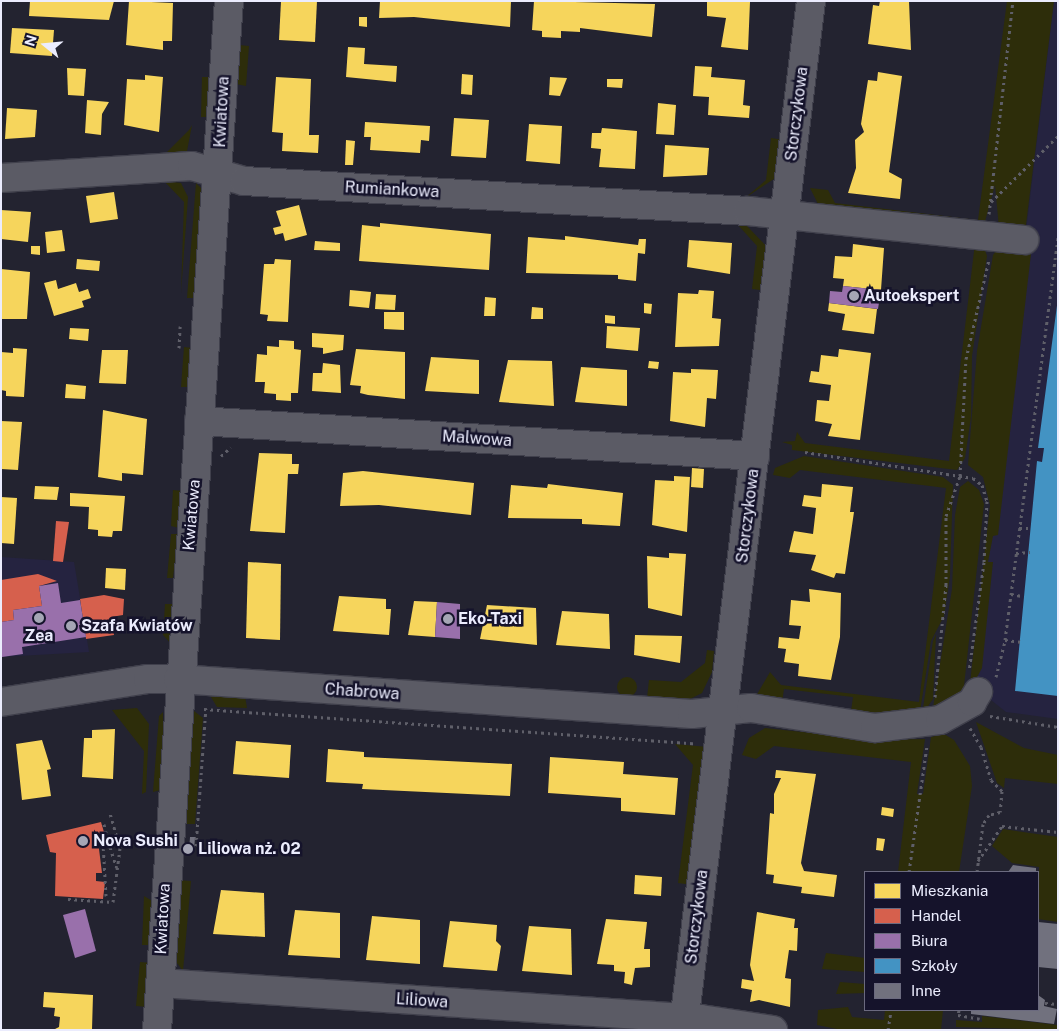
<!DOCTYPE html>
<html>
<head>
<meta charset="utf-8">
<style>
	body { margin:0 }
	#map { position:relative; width:1059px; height:1031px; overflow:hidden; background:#232330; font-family:"Public Sans",sans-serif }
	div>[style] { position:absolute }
	.built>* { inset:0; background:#252340 }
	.green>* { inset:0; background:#2d2d0a }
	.round { border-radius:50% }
	.homes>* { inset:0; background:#f6d55c }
	.shops>* { inset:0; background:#d6604d }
	.offices>* { inset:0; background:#9970ab }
	.schools>* { inset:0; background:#4393c3 }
	.building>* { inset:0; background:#71717e }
	.path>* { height:3px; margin-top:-1.5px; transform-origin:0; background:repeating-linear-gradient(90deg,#5f5f69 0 2.5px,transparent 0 6.5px) }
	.roads { filter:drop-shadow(1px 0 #40404c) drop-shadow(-1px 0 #40404c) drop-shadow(0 1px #40404c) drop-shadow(0 -1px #40404c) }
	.minor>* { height:28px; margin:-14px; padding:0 14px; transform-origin:14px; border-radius:14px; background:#5b5b65 }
	.dots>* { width:14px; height:14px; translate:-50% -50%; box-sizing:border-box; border:2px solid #15132b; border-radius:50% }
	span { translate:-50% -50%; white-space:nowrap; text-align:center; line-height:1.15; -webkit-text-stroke:5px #15132b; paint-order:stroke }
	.street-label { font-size:16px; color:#ebecfd }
	.poi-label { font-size:16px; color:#ebecfd; font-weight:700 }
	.left { translate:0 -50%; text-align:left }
	.frame { position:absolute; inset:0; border:2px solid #ebecfd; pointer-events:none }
	.legend { position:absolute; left:864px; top:871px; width:175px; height:140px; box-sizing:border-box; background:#15132b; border:1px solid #6b6a7f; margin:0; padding:6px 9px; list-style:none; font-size:15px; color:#ebecfd }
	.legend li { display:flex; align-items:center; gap:10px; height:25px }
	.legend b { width:25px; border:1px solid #6b6a7f }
	.north { position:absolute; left:20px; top:20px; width:50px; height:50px; -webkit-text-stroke:4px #15132b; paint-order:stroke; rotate:287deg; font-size:14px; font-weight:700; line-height:20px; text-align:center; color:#ebecfd }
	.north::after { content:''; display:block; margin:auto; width:18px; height:22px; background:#ebecfd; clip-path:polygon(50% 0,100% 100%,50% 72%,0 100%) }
</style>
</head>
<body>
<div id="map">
	<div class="built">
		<i style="clip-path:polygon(1054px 1px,1058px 1px,1058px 719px,1006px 712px,971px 684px)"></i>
		<i style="clip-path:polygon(1px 557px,74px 562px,89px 652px,1px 657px)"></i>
	</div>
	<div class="green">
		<i style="clip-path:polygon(1007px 1px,1054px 1px,1025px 232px,999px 228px,995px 185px,984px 225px,819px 206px,810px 188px,828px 190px,835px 203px,978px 220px)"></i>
		<i style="clip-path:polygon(239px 45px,249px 46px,246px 86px,236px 84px)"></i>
		<i style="clip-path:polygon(202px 77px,214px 77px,212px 117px,201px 117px)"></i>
		<i style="clip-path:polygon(192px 125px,187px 151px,166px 153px,189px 130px)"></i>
		<i style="clip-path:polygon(771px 138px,784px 140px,780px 175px,745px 198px,766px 180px)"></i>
		<i style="clip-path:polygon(164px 181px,181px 183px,188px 197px,181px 293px,184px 202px)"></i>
		<i style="clip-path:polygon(196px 183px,202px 189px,197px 298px,187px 298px)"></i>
		<i style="clip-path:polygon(738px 225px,747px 226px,770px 250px,767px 291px,752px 289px,757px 246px)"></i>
		<i style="clip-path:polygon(975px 243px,983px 244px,987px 256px,972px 356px,971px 417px,965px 458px,957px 470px,792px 450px,792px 445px,782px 442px,795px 441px,797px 432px,805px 443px,949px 461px)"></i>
		<i style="clip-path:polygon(999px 247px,1031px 254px,998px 535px,993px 536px,988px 562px,993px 562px,982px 668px,969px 692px,990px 505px,983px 477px,968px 465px,977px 351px,993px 255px)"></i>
		<i style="clip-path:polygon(184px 347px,193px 348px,189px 387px,181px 387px)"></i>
		<i style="clip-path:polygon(804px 456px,943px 477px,953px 485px,950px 576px,944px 616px,931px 641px,919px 718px,851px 711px,853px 697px,784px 689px,782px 703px,756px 696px,770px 672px,781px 685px,919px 702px,946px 488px,800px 470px,790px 478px,773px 475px,775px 468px)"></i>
		<i style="clip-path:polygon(968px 481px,979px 490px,984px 504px,963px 695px,932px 714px,952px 589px,955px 515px,960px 487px)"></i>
		<i style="clip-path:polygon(173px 490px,183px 491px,179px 528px,171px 526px)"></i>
		<i style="clip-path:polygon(171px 534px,178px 534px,173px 578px,167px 578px)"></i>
		<i style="clip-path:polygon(165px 604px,174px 604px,172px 645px,163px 635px)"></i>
		<i style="clip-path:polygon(936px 634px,933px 699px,922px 715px,933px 641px)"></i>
		<i style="clip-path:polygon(707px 650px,714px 651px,712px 672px,702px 693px,688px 700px,647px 698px,649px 680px,681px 682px,705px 663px)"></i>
		<i class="round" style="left:617px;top:677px;width:20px;height:20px"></i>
		<i style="clip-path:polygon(208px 692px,245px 696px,247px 708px,217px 707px)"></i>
		<i style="clip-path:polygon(137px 708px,149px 724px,146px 792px,142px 794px,144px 751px,112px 710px)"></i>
		<i style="clip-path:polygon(194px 711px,203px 718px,195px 824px,181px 824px,190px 712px)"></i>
		<i style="clip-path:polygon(163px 712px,164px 789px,153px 792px,159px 716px)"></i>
		<i style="clip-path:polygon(976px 722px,1024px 748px,1058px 755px,1058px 784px,1005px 778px,1004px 788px,997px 783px)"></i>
		<i style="clip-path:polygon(765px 728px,877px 740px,925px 739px,917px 794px,923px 794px,931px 737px,944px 734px,954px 740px,970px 766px,972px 786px,959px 872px,898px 872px,911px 762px,774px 746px,756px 759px,742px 755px,749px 738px)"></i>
		<i style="clip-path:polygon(675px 744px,708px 747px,693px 885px,678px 883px,693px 765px)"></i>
		<i style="clip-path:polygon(1003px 829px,1058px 837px,1058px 922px,1038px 919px,1039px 867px,1012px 863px,992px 846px)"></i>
		<i style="clip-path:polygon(177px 880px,191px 881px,183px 971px,174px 959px)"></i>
		<i style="clip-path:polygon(144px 896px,154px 902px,153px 945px,142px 945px)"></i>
		<i style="clip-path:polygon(826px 953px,865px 958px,865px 972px,822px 969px)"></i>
		<i style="clip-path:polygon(140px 962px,152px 963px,149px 1007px,136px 1006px)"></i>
		<i style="clip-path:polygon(840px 982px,865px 984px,865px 993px,836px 994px)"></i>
		<i style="clip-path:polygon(848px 1007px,852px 1017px,884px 1020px,885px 1010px,943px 1010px,941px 1030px,842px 1030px,817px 1025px,818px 1010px)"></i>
		<i style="clip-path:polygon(1058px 1012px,1058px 1030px,956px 1027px,956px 1020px,982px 1022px,982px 1016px,1057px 1025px)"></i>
	</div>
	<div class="homes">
		<i style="clip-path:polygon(30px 1px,114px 1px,109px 20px,29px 16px)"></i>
		<i style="clip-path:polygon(129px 1px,173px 3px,172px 41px,163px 41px,163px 50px,126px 45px)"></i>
		<i style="clip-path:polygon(317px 1px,315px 42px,279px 40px,281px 1px)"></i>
		<i style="clip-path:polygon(380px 1px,511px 1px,510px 27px,414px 17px,379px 18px)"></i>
		<i style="clip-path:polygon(534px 1px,655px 4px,652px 37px,580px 28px,580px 32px,561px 31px,561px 38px,542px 37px,542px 31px,532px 30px)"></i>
		<i style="clip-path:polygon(707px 1px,750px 2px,748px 50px,721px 47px,726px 18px,707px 16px)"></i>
		<i style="clip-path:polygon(880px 1px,909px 1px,911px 50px,868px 44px,873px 5px,879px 6px)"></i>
		<i style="clip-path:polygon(359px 17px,367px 17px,367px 27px,359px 26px)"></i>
		<i style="clip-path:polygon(12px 28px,54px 30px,52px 56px,10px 53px)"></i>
		<i style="clip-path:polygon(348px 47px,365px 48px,364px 64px,397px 66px,396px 82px,346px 77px)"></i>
		<i style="clip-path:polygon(695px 66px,712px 67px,711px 77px,745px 80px,743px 105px,750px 106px,749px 118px,708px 115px,709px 97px,693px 96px)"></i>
		<i style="clip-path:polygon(67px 68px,86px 69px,84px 96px,68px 95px)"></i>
		<i style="clip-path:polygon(878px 72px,902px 76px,889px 172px,902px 179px,900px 199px,848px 193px,856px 168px,855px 140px,864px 132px,861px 124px,868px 80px,877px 81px)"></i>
		<i style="clip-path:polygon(462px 74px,473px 75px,472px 95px,461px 94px)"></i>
		<i style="clip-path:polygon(145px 75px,163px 77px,159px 132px,124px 125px,127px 79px,145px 80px)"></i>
		<i style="clip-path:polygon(276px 77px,311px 79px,309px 135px,319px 135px,318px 153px,282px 151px,283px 133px,272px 132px)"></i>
		<i style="clip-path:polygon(550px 77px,567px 78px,560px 96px,549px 95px)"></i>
		<i style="clip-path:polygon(607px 79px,623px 79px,622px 88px,607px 87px)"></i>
		<i style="clip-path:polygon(87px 100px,109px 102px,102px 114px,101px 135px,85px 133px)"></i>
		<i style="clip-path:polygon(658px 103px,676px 105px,674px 135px,656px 134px)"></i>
		<i style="clip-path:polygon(7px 108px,37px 110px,35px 137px,5px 139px)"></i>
		<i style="clip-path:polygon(454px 118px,489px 120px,486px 158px,451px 156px)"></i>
		<i style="clip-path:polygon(365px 122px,430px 126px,429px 141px,421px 140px,420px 153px,370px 150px,371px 137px,364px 137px)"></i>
		<i style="clip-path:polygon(529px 124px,562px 126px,560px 164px,526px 161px)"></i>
		<i style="clip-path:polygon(602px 128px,637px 131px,635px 169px,599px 167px,601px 149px,591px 148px,592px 133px,601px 133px)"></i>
		<i style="clip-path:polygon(346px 140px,355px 141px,353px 165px,345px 165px)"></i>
		<i style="clip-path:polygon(665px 145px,709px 148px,707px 175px,663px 177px)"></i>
		<i style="clip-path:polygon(114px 192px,118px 219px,90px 223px,86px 196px)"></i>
		<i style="clip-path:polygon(299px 205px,307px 235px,285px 241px,283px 233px,275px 235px,273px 228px,281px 226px,276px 211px)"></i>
		<i style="clip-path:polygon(1px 210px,31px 212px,28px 242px,1px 239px)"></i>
		<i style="clip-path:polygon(380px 223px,491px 234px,489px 270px,359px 261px,362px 225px,380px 227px)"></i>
		<i style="clip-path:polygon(62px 230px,65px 251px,47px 253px,45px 232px)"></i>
		<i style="clip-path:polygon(565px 236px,638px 245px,639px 239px,646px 239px,645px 254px,638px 253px,636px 281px,618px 279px,618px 275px,526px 273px,528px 237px,565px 240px)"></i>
		<i style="clip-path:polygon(689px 240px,732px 243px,730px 274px,687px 267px)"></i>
		<i style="clip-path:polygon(315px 241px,340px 243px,340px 251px,314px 250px)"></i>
		<i style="clip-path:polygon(853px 244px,884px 248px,881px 290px,843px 286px,844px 279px,833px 278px,835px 256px,852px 257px)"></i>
		<i style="clip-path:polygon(31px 246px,40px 246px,40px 255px,31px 254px)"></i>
		<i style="clip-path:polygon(77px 259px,100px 261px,99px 271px,76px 269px)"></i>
		<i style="clip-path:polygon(275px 259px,291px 260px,288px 322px,267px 321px,268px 315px,260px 314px,264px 264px,274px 264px)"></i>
		<i style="clip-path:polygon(1px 269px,30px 272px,27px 319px,1px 319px)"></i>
		<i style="clip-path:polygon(56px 280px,58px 289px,76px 283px,79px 292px,88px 289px,91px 298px,82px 301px,84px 307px,54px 316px,44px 283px)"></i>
		<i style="clip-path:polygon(350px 290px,371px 292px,369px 308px,349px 306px)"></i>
		<i style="clip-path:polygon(699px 290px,714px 291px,712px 318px,721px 319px,719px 346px,675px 347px,678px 293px,698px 294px)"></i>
		<i style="clip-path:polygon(376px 294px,396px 295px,395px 310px,375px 309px)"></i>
		<i style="clip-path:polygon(485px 297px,496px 298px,495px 316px,484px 316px)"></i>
		<i style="clip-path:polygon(644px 303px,652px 304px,651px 314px,644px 313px)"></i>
		<i style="clip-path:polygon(829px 303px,877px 309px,874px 334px,842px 330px,845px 314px,828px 311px)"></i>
		<i style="clip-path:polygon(532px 307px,543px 308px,543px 319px,531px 319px)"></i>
		<i style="clip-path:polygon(384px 312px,404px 312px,404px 330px,384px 329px)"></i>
		<i style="clip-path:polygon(605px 315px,615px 316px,615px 324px,605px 323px)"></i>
		<i style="clip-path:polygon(607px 326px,640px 328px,638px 351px,606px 348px)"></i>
		<i style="clip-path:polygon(70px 328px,89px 329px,88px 341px,69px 339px)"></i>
		<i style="clip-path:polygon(312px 333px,344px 335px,343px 350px,323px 354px,323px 348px,312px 347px)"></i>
		<i style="clip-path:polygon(279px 340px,294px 341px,294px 349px,301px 350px,298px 393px,291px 393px,291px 401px,276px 400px,276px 394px,264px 393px,265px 382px,255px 382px,257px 354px,267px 355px,267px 346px,279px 347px)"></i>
		<i style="clip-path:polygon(13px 348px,27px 349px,24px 397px,6px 396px,6px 391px,1px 390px,1px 352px,13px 353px)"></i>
		<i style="clip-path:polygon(356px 349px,405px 352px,405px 399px,368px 395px,360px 393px,361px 386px,350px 385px)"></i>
		<i style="clip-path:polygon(839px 349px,871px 353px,860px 440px,828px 436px,832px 424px,815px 421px,817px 400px,829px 401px,831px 385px,809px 382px,811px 371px,819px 372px,821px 355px,838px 357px)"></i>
		<i style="clip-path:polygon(102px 350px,128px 350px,126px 384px,99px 383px)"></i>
		<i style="clip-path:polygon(431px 357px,479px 360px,479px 394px,425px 391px)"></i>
		<i style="clip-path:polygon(508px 360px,552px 361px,554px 406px,499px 402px)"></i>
		<i style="clip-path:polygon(649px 361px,659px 362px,658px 369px,648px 368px)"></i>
		<i style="clip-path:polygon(323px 363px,340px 365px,341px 393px,312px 391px,313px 373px,322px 373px)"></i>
		<i style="clip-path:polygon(581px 367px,627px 370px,627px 406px,575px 402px)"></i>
		<i style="clip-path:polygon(691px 369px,718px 370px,716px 399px,707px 398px,705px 427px,670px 421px,673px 372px,691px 373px)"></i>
		<i style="clip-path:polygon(66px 384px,86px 386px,85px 399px,65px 398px)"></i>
		<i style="clip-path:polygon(103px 410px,147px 419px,143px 475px,122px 473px,122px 481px,98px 477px)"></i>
		<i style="clip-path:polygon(1px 421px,22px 422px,18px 470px,1px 469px)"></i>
		<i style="clip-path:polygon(259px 453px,292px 454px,292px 464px,299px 464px,298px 474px,288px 474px,285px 533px,250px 531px)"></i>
		<i style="clip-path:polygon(692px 468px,704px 469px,703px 488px,691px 487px)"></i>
		<i style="clip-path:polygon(363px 471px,474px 483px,471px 515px,379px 505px,340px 506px,343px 473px)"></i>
		<i style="clip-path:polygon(674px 476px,690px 477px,687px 532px,652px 525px,655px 480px,674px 481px)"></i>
		<i style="clip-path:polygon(548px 484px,623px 493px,620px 526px,582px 524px,582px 519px,508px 518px,511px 485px,547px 488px)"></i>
		<i style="clip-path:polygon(822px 484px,853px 487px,850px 512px,854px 512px,845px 574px,836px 573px,834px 578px,811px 570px,816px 555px,789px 552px,794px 531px,813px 534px,816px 508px,802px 506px,804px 495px,821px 497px)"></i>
		<i style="clip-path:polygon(35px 486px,59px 487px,57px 500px,34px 499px)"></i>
		<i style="clip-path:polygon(70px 493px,125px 496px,122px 531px,113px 531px,112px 537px,98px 536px,98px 530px,88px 529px,89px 507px,70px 506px)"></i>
		<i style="clip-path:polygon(1px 497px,17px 498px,14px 544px,1px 543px)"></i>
		<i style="clip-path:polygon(669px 553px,686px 554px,682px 616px,648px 608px,647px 556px,669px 558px)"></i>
		<i style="clip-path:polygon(248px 562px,281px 564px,280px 640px,246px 638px)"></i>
		<i style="clip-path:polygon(106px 568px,126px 569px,125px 590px,105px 588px)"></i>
		<i style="clip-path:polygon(809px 589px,841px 593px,840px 637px,831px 680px,798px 676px,799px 664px,784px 662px,786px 649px,778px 648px,779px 637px,799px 639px,801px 626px,789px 625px,791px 600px,810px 602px)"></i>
		<i style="clip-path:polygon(339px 596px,386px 599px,386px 609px,391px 609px,389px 635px,333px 631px)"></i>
		<i style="clip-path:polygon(414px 601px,437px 602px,435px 637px,408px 635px)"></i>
		<i style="clip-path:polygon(487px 605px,536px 608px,537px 645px,480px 639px)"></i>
		<i style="clip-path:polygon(562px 611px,609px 614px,610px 649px,556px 645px)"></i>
		<i style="clip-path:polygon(635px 635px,682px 636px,680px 663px,634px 655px)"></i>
		<i style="clip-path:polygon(115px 729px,113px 779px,82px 777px,84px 738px,92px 738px,92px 730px)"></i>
		<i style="clip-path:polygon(42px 740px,51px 769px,47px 770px,51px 796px,22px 800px,16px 744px)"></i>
		<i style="clip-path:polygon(236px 741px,291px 745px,289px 778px,233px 774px)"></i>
		<i style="clip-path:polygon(328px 749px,364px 752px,364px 757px,512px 764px,510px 796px,362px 789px,363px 784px,326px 782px)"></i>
		<i style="clip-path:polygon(550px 757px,624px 762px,623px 774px,678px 778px,675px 815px,621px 811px,621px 798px,548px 793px)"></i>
		<i style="clip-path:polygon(776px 770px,816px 774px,801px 863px,804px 871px,837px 875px,834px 897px,801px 893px,802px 887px,773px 883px,774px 875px,766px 874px,770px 813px,774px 814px,774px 794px,781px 778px,775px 778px)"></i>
		<i style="clip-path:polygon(882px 807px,894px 809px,893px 817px,881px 815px)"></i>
		<i style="clip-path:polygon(877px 838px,885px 839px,883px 851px,876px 850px)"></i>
		<i style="clip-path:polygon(635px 875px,662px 877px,661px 896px,634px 894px)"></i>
		<i style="clip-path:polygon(221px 890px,264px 893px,265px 937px,213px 934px)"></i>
		<i style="clip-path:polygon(295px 910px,340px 913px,340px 958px,288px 955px)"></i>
		<i style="clip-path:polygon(757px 912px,795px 919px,794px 928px,798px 928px,797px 951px,789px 950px,785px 978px,791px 979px,790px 1007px,759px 1000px,750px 1002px,752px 990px,741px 988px,742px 979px,754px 981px,750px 965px)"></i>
		<i style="clip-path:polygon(372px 916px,420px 920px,420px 964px,366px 960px)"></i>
		<i style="clip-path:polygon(606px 919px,647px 922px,644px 949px,650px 949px,650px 967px,635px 968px,632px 985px,624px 983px,625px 972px,614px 971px,614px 965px,597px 964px)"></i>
		<i style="clip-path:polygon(450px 921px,497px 925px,496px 941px,501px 946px,497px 971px,443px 967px)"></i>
		<i style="clip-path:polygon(529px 926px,571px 929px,572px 975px,522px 971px)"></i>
		<i style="clip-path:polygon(44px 992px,93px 995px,92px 1030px,53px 1030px,59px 1027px,60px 1017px,54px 1016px,55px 1008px,43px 1007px)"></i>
	</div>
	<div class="shops">
		<i style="clip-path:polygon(56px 521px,69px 522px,63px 562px,53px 561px)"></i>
		<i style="clip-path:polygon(38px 574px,57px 581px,39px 586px,42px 606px,13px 610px,14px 620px,1px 622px,1px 580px)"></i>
		<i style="clip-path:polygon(104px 595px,124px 599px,123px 615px,111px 617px,114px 635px,86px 639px,80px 599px)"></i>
		<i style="clip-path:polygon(101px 822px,106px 839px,98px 841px,102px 873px,96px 873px,96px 881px,105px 882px,103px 899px,55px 896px,56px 853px,50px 852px,46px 835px)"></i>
	</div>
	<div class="offices">
		<i style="clip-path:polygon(843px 286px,881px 290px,878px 309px,829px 303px,830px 291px,842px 292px)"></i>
		<i style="clip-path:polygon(58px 583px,61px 603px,80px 600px,86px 637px,22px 647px,23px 654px,2px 657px,1px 622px,14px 620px,13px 610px,42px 606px,39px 586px)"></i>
		<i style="clip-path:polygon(437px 602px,460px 604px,460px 639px,435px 637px)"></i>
		<i style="clip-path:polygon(85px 909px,96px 951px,75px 958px,63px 915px)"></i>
	</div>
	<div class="schools">
		<i style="clip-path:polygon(1058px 298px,1058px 696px,1015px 691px,1037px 461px,1042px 462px,1044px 448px,1038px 448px)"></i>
	</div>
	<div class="building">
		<i style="clip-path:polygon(190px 837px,195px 837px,194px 851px,189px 851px)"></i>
		<i style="clip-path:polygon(1013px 865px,1036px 868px,1036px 872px,1008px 872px)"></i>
		<i style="clip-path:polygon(1038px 922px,1058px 924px,1058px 969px,1038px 967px)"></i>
		<i style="clip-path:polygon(1038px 995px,1045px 1000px,1044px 1006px,1057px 1009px,1054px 1024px,971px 1014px,971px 1010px,1038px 1010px)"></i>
	</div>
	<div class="path">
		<i style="left:991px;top:202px;width:94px;rotate:-44.6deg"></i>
		<i style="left:989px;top:214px;width:214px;rotate:-83.6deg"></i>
		<i style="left:179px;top:348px;width:22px;rotate:-87deg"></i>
		<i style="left:805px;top:452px;width:170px;rotate:8.8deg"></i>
		<i style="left:973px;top:478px;width:11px;rotate:38deg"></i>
		<i style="left:982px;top:485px;width:17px;rotate:73deg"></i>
		<i style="left:987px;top:501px;width:61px;rotate:92.8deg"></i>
		<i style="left:984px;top:562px;width:110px;rotate:97.8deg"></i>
		<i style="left:221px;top:456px;width:13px;rotate:-42deg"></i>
		<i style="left:1019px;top:528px;width:11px"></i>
		<i style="left:1016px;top:553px;width:14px;rotate:-4deg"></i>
		<i style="left:1011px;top:594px;width:11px;rotate:10deg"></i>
		<i style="left:1005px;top:640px;width:407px;rotate:-82.5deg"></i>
		<i style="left:996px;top:677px;width:38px;rotate:-76deg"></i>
		<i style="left:1005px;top:640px;width:17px;rotate:7deg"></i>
		<i style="left:935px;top:697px;width:113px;rotate:-84.4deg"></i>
		<i style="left:946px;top:585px;width:69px;rotate:-90deg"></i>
		<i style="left:946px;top:516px;width:42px;rotate:-70.7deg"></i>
		<i style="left:960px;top:476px;width:117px;rotate:-87.1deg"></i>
		<i style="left:966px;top:359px;width:103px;rotate:-77deg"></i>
		<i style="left:204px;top:709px;width:493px;rotate:4deg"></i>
		<i style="left:990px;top:716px;width:69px;rotate:9.2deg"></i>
		<i style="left:970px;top:728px;width:22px;rotate:60deg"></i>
		<i style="left:981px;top:747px;width:34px;rotate:73deg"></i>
		<i style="left:991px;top:780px;width:16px;rotate:45deg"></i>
		<i style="left:1002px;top:791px;width:21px;rotate:95deg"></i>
		<i style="left:1000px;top:812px;width:11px;rotate:165deg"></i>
		<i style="left:989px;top:815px;width:11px;rotate:124deg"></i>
		<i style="left:983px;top:824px;width:48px;rotate:97.1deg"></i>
		<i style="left:104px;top:824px;width:17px;rotate:77deg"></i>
		<i style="left:196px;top:846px;width:138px;rotate:-85.9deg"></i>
		<i style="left:978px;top:861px;width:42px;rotate:-55.6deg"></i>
		<i style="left:1002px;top:826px;width:56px;rotate:6.1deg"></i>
		<i style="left:909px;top:872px;width:128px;rotate:-81.9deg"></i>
		<i style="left:106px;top:896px;width:53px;rotate:-93.2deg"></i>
		<i style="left:103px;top:843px;width:5px;rotate:-22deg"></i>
		<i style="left:108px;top:841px;width:28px;rotate:72deg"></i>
		<i style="left:68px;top:899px;width:45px;rotate:3.8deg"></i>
		<i style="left:113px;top:902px;width:54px;rotate:-82.6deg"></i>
		<i style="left:120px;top:848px;width:37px;rotate:-106deg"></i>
		<i style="left:1045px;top:1003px;width:13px;rotate:4deg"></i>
		<i style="left:959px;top:1010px;width:5px;rotate:101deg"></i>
		<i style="left:958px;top:1015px;width:22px;rotate:10deg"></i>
		<i style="left:888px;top:1030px;width:20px;rotate:-81deg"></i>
	</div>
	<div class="roads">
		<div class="minor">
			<i style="left:1px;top:178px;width:191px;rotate:-3.6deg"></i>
			<i style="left:192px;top:166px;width:54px;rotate:16.1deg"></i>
			<i style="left:244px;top:181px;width:505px;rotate:3.41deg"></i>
			<i style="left:748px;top:211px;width:278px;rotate:6deg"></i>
			<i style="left:199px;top:421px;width:557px;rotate:3.6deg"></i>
			<i style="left:1px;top:702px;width:149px;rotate:-8.9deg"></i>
			<i style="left:148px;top:679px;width:30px"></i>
			<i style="left:178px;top:679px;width:515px;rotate:3.9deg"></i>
			<i style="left:692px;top:714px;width:59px;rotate:-5.8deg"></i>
			<i style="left:751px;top:708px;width:126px;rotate:9.2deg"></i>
			<i style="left:875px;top:728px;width:65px;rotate:-7deg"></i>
			<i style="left:940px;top:720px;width:37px;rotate:-29deg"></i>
			<i style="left:972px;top:702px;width:12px;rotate:-59deg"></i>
			<i style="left:160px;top:983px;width:542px;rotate:3.81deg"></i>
			<i style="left:701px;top:1019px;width:73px;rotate:8.7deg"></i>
			<i style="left:157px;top:1030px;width:1032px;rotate:-86deg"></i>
			<i style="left:683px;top:1030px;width:1037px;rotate:-82.91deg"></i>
		</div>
	</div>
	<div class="dots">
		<i style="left:854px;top:296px;background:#a5a6b5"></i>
		<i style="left:39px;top:618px;background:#a5a6b5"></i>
		<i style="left:448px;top:619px;background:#a5a6b5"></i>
		<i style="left:71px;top:626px;background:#a5a6b5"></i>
		<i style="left:83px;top:841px;background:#a5a6b5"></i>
		<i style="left:188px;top:849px;background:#a5a6b5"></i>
	</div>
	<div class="street-label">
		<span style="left:222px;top:112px;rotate:-87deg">Kwiatowa</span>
		<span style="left:797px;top:114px;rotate:-83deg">Storczykowa</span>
		<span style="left:392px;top:190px;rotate:3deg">Rumiankowa</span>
		<span style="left:477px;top:439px;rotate:4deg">Malwowa</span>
		<span style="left:192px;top:515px;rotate:-85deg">Kwiatowa</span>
		<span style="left:748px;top:516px;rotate:-83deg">Storczykowa</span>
		<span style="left:362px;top:692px;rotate:4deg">Chabrowa</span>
		<span style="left:697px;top:917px;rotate:-83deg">Storczykowa</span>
		<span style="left:163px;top:919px;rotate:-87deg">Kwiatowa</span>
		<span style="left:422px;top:1001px;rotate:4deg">Liliowa</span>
	</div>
	<div class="poi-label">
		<span class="left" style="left:864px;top:296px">Autoekspert</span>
		<span class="left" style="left:458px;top:619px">Eko-Taxi</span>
		<span class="left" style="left:81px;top:626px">Szafa Kwiatów</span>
		<span style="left:39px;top:636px">Zea</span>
		<span class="left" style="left:93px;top:841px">Nova Sushi</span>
		<span class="left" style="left:198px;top:849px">Liliowa nż. 02</span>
	</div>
	<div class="frame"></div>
	<ul class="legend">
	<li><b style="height:14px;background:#f6d55c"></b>Mieszkania</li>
	<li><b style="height:14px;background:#d6604d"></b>Handel</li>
	<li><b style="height:14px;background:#9970ab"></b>Biura</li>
	<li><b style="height:14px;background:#4393c3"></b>Szkoły</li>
	<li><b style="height:14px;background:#71717e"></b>Inne</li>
	</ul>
	<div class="north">N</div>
</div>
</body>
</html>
